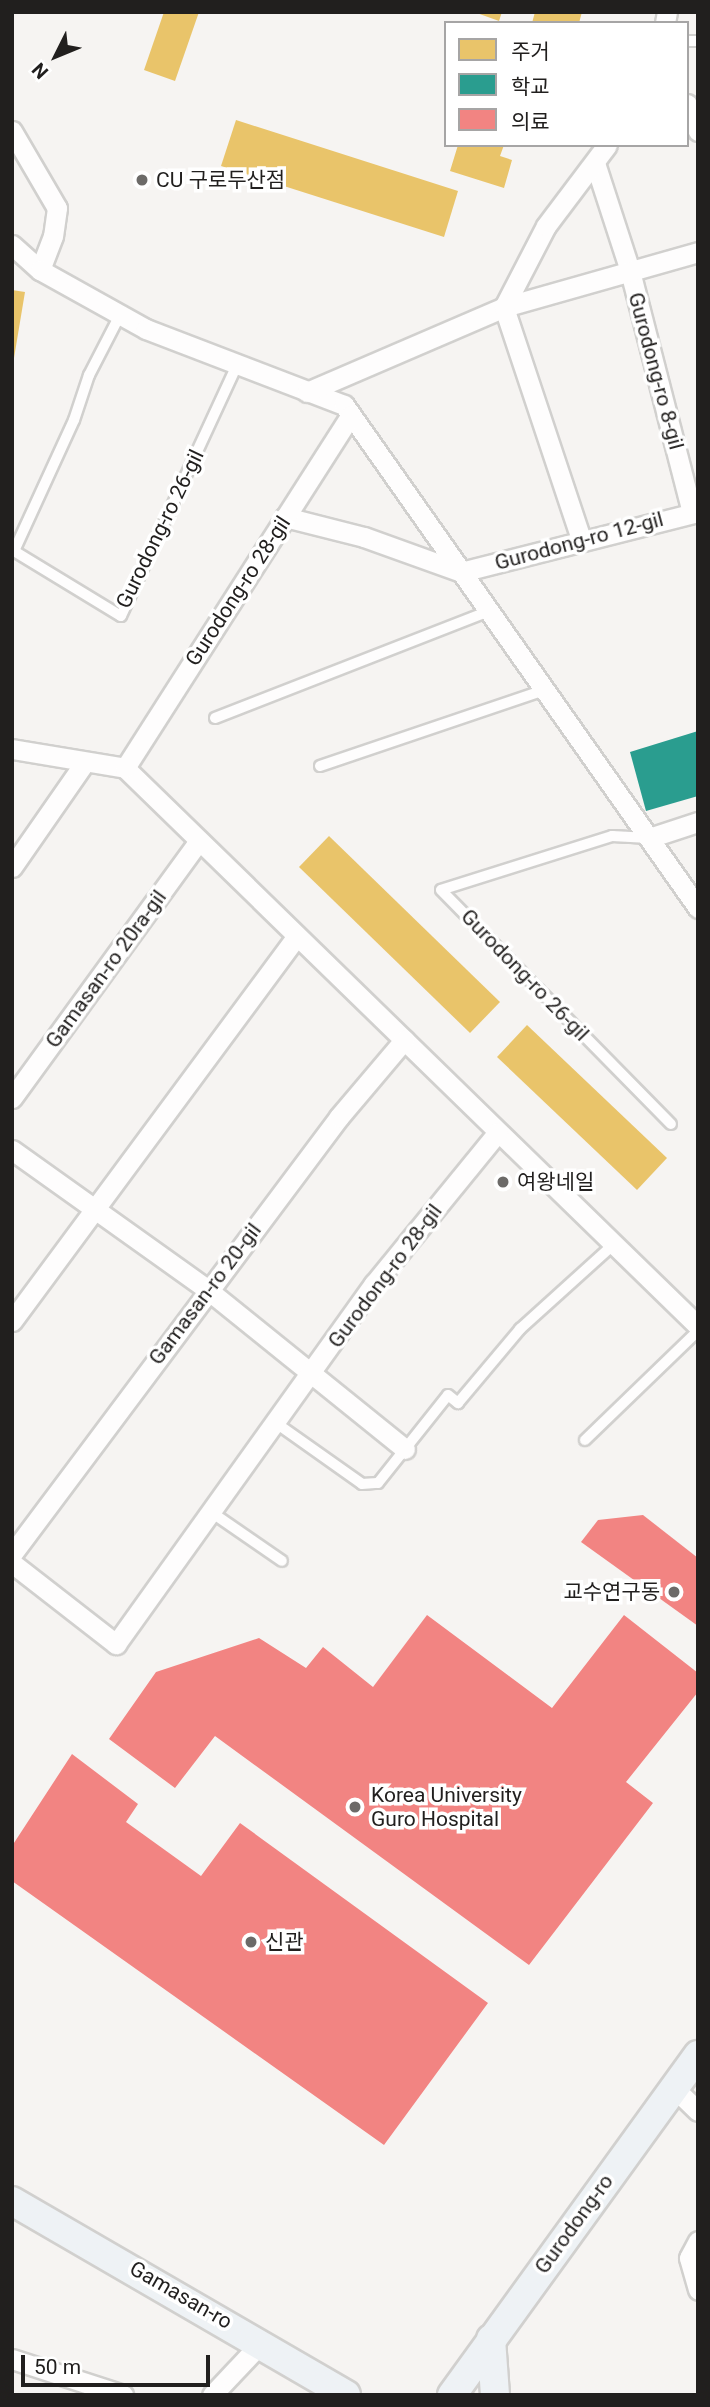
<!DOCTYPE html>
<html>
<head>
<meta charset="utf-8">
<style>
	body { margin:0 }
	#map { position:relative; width:710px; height:2407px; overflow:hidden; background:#f6f4f2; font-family:Roboto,"Noto Sans KR",sans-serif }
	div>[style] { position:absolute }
	.homes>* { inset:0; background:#e9c46a }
	.schools>* { inset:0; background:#2a9d8f }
	.health>* { inset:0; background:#f28482 }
	.roads { filter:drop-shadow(2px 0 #d1d0ce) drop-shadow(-2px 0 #d1d0ce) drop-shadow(0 2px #d1d0ce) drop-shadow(0 -2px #d1d0ce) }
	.lane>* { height:10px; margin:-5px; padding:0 5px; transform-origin:5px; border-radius:5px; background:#fefdfd }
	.street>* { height:19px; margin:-9.5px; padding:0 9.5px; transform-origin:9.5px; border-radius:9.5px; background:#fefdfd }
	.secondary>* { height:28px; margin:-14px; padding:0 14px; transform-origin:14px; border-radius:14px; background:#eef2f5 }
	.dots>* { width:19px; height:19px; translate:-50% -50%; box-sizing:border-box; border:4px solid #fff; border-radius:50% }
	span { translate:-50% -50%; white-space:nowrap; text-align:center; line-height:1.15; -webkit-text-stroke:7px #fff; paint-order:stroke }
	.poi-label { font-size:21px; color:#211f1e }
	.left { translate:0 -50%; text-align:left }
	.right { translate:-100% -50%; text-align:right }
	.street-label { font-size:21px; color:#211f1e }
	.frame { position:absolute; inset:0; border:14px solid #211f1e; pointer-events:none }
	.legend { position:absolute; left:444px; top:21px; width:245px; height:126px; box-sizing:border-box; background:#fff; border:2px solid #a6a5a5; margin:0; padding:9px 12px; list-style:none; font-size:21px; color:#211f1e }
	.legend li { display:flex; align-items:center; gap:14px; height:35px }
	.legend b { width:35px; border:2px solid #a6a5a5 }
	.north { position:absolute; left:21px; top:21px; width:70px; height:70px; -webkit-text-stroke:5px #fff; paint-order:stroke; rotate:227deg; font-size:19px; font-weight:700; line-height:28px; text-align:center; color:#211f1e }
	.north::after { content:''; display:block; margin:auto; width:24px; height:32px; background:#211f1e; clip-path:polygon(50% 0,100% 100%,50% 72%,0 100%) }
	.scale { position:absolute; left:21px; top:2355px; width:189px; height:32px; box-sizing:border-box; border:4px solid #211f1e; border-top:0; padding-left:9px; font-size:21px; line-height:24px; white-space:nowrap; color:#211f1e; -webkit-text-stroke:5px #fff; paint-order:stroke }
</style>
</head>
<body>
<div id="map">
	<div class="homes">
		<i style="clip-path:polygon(164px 12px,199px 12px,175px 81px,144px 70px)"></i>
		<i style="clip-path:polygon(474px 12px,502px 12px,499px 21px)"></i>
		<i style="clip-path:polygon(535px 12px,582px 12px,579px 23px,532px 23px)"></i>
		<i style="clip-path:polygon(236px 120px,458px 191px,444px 237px,221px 166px)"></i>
		<i style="clip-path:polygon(458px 145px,504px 145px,500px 156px,512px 160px,504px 188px,450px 171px)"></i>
		<i style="clip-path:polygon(12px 290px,25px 292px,14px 358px,12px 358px)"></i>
		<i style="clip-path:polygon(329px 836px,500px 1002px,470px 1033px,299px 867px)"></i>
		<i style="clip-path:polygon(527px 1025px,667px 1158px,637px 1190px,497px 1057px)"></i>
	</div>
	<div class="schools">
		<i style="clip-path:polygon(698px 731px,698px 796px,646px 811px,630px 752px)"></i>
	</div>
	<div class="health">
		<i style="clip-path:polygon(643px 1515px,698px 1558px,698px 1626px,581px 1542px,598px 1520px)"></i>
		<i style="clip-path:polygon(427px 1615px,552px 1708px,624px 1615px,698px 1673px,698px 1692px,626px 1782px,653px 1803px,529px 1965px,215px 1736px,175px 1788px,109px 1739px,156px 1672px,259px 1638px,306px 1668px,323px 1647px,373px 1687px)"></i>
		<i style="clip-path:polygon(72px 1754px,138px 1804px,126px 1822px,201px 1876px,240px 1823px,488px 2003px,384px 2145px,12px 1881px,12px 1846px)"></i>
	</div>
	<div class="roads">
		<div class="lane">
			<i style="left:687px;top:41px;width:11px"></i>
			<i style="left:120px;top:315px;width:68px;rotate:117.3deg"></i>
			<i style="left:89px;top:375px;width:47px;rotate:108.4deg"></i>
			<i style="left:74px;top:420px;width:144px;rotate:114.6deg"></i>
			<i style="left:14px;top:551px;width:125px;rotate:31.3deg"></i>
			<i style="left:121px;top:616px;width:277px;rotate:-65.2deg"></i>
			<i style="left:215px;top:718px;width:294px;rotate:-21.3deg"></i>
			<i style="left:320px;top:766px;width:237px;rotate:-18.7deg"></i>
			<i style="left:649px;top:838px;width:37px;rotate:-177deg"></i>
			<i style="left:612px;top:836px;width:179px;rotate:162.5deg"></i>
			<i style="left:441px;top:890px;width:328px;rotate:45.5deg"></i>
			<i style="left:276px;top:1423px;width:105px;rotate:35.3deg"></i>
			<i style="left:362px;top:1484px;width:16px;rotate:-4deg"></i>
			<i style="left:378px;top:1483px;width:112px;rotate:-51.5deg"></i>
			<i style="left:448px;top:1395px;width:13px;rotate:39deg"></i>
			<i style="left:458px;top:1403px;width:97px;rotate:-50deg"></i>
			<i style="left:520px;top:1329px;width:127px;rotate:-42.1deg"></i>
			<i style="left:585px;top:1440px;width:157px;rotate:-44deg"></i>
			<i style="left:211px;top:1512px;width:86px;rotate:34.6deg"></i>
		</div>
		<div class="street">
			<i style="left:665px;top:23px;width:11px;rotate:-80deg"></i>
			<i style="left:687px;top:104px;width:29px;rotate:68deg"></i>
			<i style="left:12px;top:131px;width:89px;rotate:59.7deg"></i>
			<i style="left:57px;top:208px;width:28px;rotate:98deg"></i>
			<i style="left:53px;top:236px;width:36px;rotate:111deg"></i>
			<i style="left:595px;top:163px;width:114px;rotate:72deg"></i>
			<i style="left:630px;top:271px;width:249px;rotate:75.6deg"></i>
			<i style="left:12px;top:245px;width:38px;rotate:42deg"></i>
			<i style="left:40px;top:270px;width:121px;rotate:29.1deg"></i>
			<i style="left:146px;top:329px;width:212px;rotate:21deg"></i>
			<i style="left:344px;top:405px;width:615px;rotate:54.86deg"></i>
			<i style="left:307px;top:392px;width:215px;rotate:-23.3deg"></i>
			<i style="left:504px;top:307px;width:202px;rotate:-15.8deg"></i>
			<i style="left:285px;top:517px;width:81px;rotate:14.2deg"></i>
			<i style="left:364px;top:537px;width:103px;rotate:19.8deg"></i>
			<i style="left:461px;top:572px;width:244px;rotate:-14.2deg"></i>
			<i style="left:581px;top:539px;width:244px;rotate:-108.4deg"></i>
			<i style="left:504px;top:307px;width:91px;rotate:-62.6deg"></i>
			<i style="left:546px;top:226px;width:101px;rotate:-53deg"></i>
			<i style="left:12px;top:749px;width:115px;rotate:9.5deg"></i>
			<i style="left:125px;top:768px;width:800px;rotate:44.24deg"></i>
			<i style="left:125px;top:768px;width:419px;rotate:-57.4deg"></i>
			<i style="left:649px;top:838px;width:52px;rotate:-18.1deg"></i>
			<i style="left:12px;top:867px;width:128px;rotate:-55.2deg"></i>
			<i style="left:12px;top:1098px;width:318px;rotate:-54deg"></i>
			<i style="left:12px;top:1150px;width:241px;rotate:35.5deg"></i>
			<i style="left:208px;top:1290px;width:253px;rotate:38.9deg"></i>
			<i style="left:12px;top:1321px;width:479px;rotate:-53.5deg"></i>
			<i style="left:12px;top:1554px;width:546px;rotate:-53.19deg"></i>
			<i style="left:339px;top:1117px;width:101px;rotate:-49.8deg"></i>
			<i style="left:12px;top:1563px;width:132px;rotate:37.9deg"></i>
			<i style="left:116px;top:1644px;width:443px;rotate:-54.4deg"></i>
			<i style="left:374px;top:1284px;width:196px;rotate:-50.8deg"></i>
			<i style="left:674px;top:2088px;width:33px;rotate:44deg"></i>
			<i style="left:698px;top:2241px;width:19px;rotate:118deg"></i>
			<i style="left:689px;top:2258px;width:33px;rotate:74deg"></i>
			<i style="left:12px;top:2359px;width:117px;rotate:18deg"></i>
			<i style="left:212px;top:2395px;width:73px;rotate:-46.7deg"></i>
		</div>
		<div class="secondary">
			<i style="left:12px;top:2201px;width:386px;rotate:30.1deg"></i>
			<i style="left:491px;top:2339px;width:56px;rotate:85.9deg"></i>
			<i style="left:452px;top:2395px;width:420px;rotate:-54.1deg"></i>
		</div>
	</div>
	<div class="dots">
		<i style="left:142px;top:180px;background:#6c6a68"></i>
		<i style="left:503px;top:1182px;background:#6c6a68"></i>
		<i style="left:674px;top:1592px;background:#6c6a68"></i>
		<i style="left:355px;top:1807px;background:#6c6a68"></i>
		<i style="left:251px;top:1942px;background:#6c6a68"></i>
	</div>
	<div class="poi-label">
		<span class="left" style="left:156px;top:180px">CU 구로두산점</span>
		<span class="left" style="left:517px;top:1182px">여왕네일</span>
		<span class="right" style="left:660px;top:1592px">교수연구동</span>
		<span class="left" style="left:371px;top:1807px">Korea University<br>Guro Hospital</span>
		<span class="left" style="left:265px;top:1942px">신관</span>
	</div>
	<div class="street-label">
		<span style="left:656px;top:371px;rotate:75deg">Gurodong-ro 8-gil</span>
		<span style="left:160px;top:529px;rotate:-64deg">Gurodong-ro 26-gil</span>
		<span style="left:579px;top:541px;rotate:-15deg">Gurodong-ro 12-gil</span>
		<span style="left:238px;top:591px;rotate:-57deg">Gurodong-ro 28-gil</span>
		<span style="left:106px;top:969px;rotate:-54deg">Gamasan-ro 20ra-gil</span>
		<span style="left:525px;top:975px;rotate:46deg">Gurodong-ro 26-gil</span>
		<span style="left:385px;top:1276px;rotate:-53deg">Gurodong-ro 28-gil</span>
		<span style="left:205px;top:1294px;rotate:-53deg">Gamasan-ro 20-gil</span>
		<span style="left:574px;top:2224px;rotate:-54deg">Gurodong-ro</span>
		<span style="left:181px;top:2295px;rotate:30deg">Gamasan-ro</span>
	</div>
	<div class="frame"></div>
	<ul class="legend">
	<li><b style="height:19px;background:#e9c46a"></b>주거</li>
	<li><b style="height:19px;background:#2a9d8f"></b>학교</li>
	<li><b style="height:19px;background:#f28482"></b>의료</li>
	</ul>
	<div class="north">N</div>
	<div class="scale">50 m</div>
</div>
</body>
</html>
